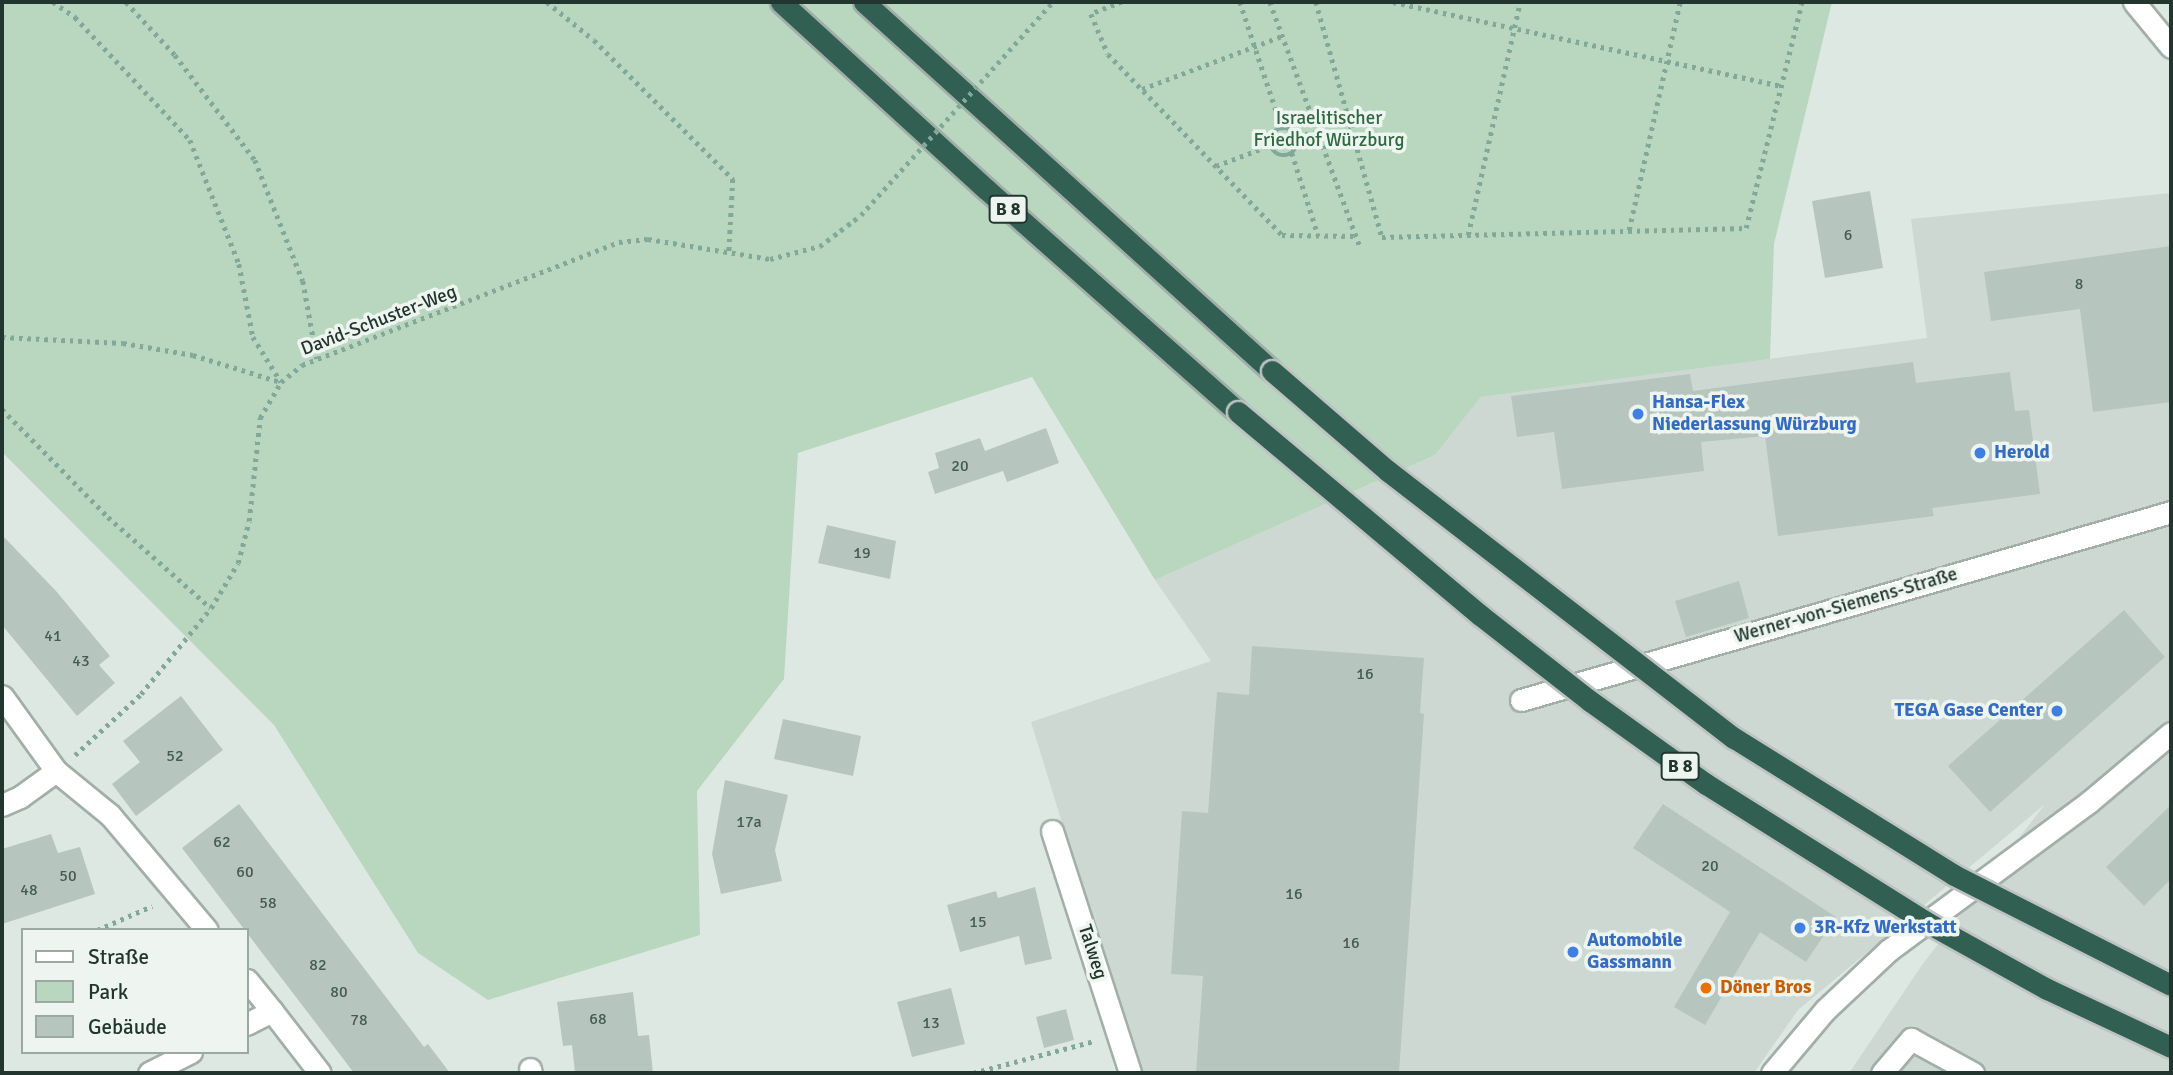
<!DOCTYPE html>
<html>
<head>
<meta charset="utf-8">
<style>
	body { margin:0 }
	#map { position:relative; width:2173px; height:1075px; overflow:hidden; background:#dee8e3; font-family:Signika,sans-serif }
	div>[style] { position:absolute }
	.built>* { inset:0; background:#cdd8d2 }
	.green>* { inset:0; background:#b9d7bf }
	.building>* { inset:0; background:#b7c5bf }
	.path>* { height:4.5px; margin-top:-2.25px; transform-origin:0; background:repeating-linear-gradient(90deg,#82a89a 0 3.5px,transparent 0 8.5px) }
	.path>.ring { margin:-2.25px; padding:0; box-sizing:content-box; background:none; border:4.5px solid #82a89a; border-radius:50% }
	.roads { filter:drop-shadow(2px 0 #a2afa9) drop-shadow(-2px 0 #a2afa9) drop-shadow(0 2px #a2afa9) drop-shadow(0 -2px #a2afa9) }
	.minor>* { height:21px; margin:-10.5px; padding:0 10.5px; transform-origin:10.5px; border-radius:10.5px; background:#fff }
	.highway>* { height:21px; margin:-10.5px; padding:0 10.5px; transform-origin:10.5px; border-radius:10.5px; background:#315f52 }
	.path-bridge>* { height:4.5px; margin-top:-2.25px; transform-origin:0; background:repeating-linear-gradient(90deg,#82a89a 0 3.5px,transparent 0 8.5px) }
	.bridges { filter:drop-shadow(2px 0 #bdc3c1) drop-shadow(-2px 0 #bdc3c1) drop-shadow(0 2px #bdc3c1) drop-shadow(0 -2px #bdc3c1) }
	.highway-bridge>* { height:21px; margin:-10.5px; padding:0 10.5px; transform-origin:10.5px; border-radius:10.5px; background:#315f52 }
	.dots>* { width:19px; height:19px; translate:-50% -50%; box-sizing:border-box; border:4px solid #eef5f1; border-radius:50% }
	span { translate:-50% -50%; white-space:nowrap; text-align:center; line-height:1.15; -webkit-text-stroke:7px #eef5f1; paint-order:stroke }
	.number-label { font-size:16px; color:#475a53 }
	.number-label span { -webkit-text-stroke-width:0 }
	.shield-label span { padding:2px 5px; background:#eef5f1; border:2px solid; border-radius:5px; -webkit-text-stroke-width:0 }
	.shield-label { font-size:18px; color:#22362f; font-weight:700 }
	.park-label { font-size:19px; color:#306842 }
	.street-label { font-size:19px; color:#22362f }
	.shop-label { font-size:19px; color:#366cbe; font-weight:700 }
	.left { translate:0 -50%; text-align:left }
	.right { translate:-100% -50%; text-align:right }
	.food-label { font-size:19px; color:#c56008; font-weight:700 }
	.frame { position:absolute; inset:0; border:4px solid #22362f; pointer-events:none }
	.legend { position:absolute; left:21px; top:928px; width:228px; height:126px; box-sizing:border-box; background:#eef5f1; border:2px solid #9ca9a3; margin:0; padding:9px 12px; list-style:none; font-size:21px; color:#22362f }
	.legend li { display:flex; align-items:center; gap:14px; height:35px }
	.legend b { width:35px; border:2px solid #9ca9a3 }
</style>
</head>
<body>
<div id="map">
	<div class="built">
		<i style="clip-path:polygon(2171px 193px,2171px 1073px,1849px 1073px,1922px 965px,2045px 804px,1798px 1010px,1754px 1073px,1139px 1073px,1031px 722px,1211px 661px,1155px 580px,1435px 455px,1481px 397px,1927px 338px,1911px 219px)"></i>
	</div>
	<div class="green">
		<i style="clip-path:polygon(2px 2px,1832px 2px,1774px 244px,1770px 359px,1481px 397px,1435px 455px,1155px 580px,1032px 377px,798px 453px,784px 679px,697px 791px,700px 935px,488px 1000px,418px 953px,274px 725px,2px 452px)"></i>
	</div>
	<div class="building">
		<i style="clip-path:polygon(1870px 191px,1883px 268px,1825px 278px,1812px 201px)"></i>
		<i style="clip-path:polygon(2171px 246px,2171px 402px,2093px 412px,2080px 309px,1991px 321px,1984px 272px)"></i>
		<i style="clip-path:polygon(1913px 362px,1916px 383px,2010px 372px,2015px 411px,2029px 410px,2040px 494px,1932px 508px,1934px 516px,1778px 536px,1765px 436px,1701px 442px,1704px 471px,1562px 489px,1554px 432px,1517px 437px,1511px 396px,1690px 374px,1693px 391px)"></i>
		<i style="clip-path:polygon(1046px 428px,1059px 463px,1007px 482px,1003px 471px,935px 494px,928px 472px,939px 468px,935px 453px,980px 438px,985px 451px)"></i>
		<i style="clip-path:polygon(827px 525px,896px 541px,890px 579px,818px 563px)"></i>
		<i style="clip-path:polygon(2px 535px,56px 591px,110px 656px,99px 665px,115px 683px,77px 716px,2px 625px)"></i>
		<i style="clip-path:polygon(1739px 581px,1749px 618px,1686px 637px,1675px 601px)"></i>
		<i style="clip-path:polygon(2124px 610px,2165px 657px,1990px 812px,1948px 766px)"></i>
		<i style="clip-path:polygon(1252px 646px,1424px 658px,1420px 713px,1424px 714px,1399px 1073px,1196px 1073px,1203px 976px,1171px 974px,1182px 811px,1208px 813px,1217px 692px,1249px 695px)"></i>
		<i style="clip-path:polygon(181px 696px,223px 750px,136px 816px,112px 784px,140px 762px,123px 741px)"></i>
		<i style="clip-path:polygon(783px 719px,861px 736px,853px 776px,774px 759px)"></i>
		<i style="clip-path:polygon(725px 780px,788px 795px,775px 850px,782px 881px,721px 894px,712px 854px)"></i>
		<i style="clip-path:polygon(239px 804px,424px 1047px,428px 1044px,450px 1073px,354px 1073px,182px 848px)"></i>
		<i style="clip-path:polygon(1663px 804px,1836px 917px,1806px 962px,1760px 932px,1705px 1025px,1674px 1007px,1730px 912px,1633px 848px)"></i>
		<i style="clip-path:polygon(2171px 805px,2171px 879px,2144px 906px,2106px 867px)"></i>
		<i style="clip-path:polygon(51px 834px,58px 853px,80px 847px,95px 894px,2px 924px,2px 849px)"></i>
		<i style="clip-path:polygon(1035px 887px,1052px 959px,1025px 965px,1019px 936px,960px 952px,947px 905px,996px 891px,998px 898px)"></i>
		<i style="clip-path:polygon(951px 988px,965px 1044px,912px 1057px,897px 1002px)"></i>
		<i style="clip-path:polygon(633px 992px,638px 1036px,649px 1035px,653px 1073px,575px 1073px,572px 1045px,563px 1046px,557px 1002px)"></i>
		<i style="clip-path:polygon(1066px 1009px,1074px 1040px,1044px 1048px,1036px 1017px)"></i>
	</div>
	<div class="path">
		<i style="left:53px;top:2px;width:27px;rotate:34deg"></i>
		<i style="left:75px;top:17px;width:168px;rotate:46.9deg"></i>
		<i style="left:190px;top:140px;width:133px;rotate:68.4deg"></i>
		<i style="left:239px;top:264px;width:74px;rotate:79.1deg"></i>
		<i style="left:253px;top:337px;width:53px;rotate:58.1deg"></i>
		<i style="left:126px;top:2px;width:72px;rotate:47.2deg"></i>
		<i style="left:175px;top:55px;width:132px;rotate:52.7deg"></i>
		<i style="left:255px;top:160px;width:130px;rotate:68.4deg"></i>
		<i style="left:303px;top:281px;width:79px;rotate:79.8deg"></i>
		<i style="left:547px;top:2px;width:60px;rotate:39deg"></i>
		<i style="left:594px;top:40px;width:197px;rotate:45deg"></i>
		<i style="left:733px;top:179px;width:74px;rotate:93.1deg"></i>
		<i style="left:1122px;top:2px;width:33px;rotate:159deg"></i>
		<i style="left:1091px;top:14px;width:43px;rotate:67deg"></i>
		<i style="left:1108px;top:54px;width:251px;rotate:46.1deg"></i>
		<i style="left:1282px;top:235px;width:74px;rotate:0.8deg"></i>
		<i style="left:1240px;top:2px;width:133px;rotate:71.6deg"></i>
		<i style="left:1270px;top:2px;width:263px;rotate:69.8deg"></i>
		<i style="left:1316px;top:2px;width:244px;rotate:74.3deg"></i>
		<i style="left:1382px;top:237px;width:364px;rotate:-1.4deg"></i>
		<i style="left:1746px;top:228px;width:233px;rotate:-76.1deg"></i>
		<i style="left:1393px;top:2px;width:397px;rotate:12.2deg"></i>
		<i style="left:1142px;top:89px;width:150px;rotate:-20.7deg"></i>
		<i class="ring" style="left:1270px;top:128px;width:23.5px;height:23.5px"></i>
		<i style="left:1297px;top:136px;width:21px;rotate:-11deg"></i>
		<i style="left:1292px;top:153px;width:86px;rotate:72.4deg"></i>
		<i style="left:1216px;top:166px;width:59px;rotate:-20.9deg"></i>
		<i style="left:1629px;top:230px;width:234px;rotate:-77.4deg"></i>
		<i style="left:1468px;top:235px;width:239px;rotate:-77.4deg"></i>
		<i style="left:2px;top:337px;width:121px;rotate:2.8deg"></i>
		<i style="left:123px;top:343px;width:71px;rotate:9.7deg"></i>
		<i style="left:193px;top:355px;width:92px;rotate:17.1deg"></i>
		<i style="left:2px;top:409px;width:151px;rotate:45.5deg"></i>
		<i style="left:108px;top:517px;width:137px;rotate:41.5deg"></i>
		<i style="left:75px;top:755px;width:90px;rotate:-42.7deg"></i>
		<i style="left:141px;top:694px;width:111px;rotate:-50.9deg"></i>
		<i style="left:211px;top:608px;width:52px;rotate:-59deg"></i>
		<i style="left:238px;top:563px;width:43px;rotate:-75.3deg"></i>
		<i style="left:249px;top:521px;width:104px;rotate:-83.9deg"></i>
		<i style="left:260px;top:418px;width:42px;rotate:-59.7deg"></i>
		<i style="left:281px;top:382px;width:27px;rotate:-39deg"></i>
		<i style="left:302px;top:365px;width:340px;rotate:-21.2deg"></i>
		<i style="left:619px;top:242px;width:29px;rotate:-6deg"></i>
		<i style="left:648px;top:239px;width:124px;rotate:9.3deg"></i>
		<i style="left:770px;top:259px;width:52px;rotate:-14.6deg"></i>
		<i style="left:97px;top:930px;width:60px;rotate:-23.6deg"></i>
		<i style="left:973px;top:1073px;width:125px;rotate:-14.8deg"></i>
	</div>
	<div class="roads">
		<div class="minor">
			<i style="left:2134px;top:2px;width:58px;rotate:50.6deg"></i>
			<i style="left:2px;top:696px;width:92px;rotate:54.2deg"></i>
			<i style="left:56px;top:771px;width:70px;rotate:39.2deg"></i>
			<i style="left:110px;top:815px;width:150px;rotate:49.9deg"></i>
			<i style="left:1521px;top:700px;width:677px;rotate:-16.13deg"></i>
			<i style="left:2px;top:805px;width:20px;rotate:-24deg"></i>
			<i style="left:20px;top:797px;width:44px;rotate:-35.8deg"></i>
			<i style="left:1052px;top:831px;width:254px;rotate:72.1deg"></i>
			<i style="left:247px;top:980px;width:40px;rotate:51deg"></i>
			<i style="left:272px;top:1011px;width:28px;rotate:153deg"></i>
			<i style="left:272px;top:1011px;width:78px;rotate:52.3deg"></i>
			<i style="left:530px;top:1069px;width:4px;rotate:76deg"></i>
			<i style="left:149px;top:1073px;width:47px;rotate:-26.6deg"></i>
			<i style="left:1772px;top:1073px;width:82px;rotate:-49.9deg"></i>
			<i style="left:1825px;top:1010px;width:88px;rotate:-43.2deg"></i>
			<i style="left:1889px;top:950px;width:249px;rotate:-36.5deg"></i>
			<i style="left:2089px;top:802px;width:107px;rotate:-40.1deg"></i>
			<i style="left:1882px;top:1073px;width:45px;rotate:-49.5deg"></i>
			<i style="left:1911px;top:1039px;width:71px;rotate:28.7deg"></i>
		</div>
		<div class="highway">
			<i style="left:781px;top:2px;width:277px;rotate:42.4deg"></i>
			<i style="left:986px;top:189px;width:337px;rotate:41.5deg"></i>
			<i style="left:864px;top:2px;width:550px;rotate:42.13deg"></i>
		</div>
	</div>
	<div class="path-bridge">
		<i style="left:820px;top:246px;width:51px;rotate:-37.1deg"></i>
		<i style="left:861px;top:215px;width:287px;rotate:-48deg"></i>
	</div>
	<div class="bridges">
		<div class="highway-bridge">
			<i style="left:1272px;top:371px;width:153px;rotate:40.8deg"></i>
			<i style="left:1388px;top:471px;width:437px;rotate:37.7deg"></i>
			<i style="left:1734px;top:738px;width:259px;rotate:31.9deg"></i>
			<i style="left:1954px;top:875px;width:243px;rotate:26.9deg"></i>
			<i style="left:1238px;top:412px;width:316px;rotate:40deg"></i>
			<i style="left:1480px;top:615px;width:140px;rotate:38deg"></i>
			<i style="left:1590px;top:701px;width:143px;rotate:35.6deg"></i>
			<i style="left:1706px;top:784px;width:260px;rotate:32.1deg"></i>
			<i style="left:1926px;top:922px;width:138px;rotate:29deg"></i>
			<i style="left:2047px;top:989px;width:137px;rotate:25.1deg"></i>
		</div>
	</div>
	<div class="dots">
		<i style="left:1638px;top:414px;background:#3f7fe0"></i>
		<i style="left:1980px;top:453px;background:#3f7fe0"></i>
		<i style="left:2057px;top:711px;background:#3f7fe0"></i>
		<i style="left:1800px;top:928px;background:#3f7fe0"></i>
		<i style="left:1573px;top:952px;background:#3f7fe0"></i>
		<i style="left:1706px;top:988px;background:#e8710a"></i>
	</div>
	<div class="number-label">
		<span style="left:1848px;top:235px">6</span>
		<span style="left:2079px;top:284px">8</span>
		<span style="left:960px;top:466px">20</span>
		<span style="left:862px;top:553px">19</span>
		<span style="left:53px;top:636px">41</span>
		<span style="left:81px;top:661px">43</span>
		<span style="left:1365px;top:674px">16</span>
		<span style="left:175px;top:756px">52</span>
		<span style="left:749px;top:822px">17a</span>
		<span style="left:222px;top:842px">62</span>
		<span style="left:1710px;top:866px">20</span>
		<span style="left:245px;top:872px">60</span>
		<span style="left:68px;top:876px">50</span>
		<span style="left:29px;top:890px">48</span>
		<span style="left:1294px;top:894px">16</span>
		<span style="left:268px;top:903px">58</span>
		<span style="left:978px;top:922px">15</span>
		<span style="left:1351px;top:943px">16</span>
		<span style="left:318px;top:965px">82</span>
		<span style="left:339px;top:992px">80</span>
		<span style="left:598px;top:1019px">68</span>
		<span style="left:359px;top:1020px">78</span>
		<span style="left:931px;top:1023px">13</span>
	</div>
	<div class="shield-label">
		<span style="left:1008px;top:209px">B 8</span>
		<span style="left:1680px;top:766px">B 8</span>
	</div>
	<div class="park-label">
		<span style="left:1329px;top:130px">Israelitischer<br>Friedhof Würzburg</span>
	</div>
	<div class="street-label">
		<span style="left:379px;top:321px;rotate:-21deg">David-Schuster-Weg</span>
		<span style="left:1846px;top:606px;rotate:-16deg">Werner-von-Siemens-Straße</span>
		<span style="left:1092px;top:952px;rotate:72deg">Talweg</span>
	</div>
	<div class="shop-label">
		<span class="left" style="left:1652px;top:414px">Hansa-Flex<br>Niederlassung Würzburg</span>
		<span class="left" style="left:1994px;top:453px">Herold</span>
		<span class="right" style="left:2043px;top:711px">TEGA Gase Center</span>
		<span class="left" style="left:1814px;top:928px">3R-Kfz Werkstatt</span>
		<span class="left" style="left:1587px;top:952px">Automobile<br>Gassmann</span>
	</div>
	<div class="food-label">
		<span class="left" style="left:1720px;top:988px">Döner Bros</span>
	</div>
	<div class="frame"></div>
	<ul class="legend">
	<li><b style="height:9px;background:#fff"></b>Straße</li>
	<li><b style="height:19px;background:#b9d7bf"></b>Park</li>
	<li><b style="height:19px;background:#b7c5bf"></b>Gebäude</li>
	</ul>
</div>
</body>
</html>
